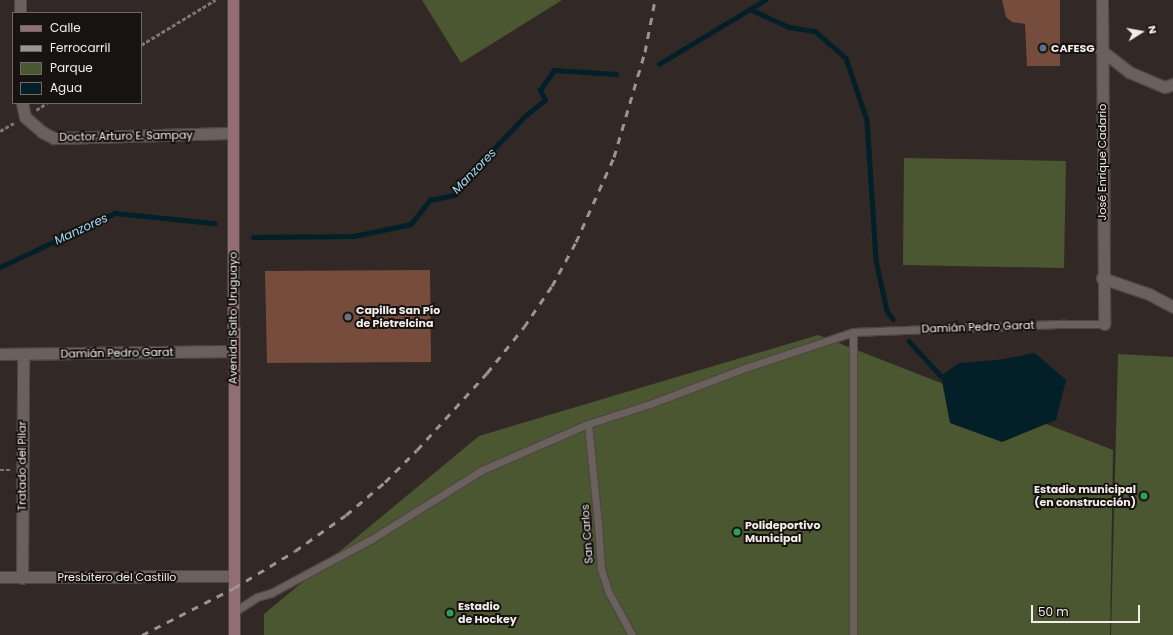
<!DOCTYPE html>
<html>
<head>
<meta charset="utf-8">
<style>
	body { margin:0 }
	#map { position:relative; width:1173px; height:635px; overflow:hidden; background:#322926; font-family:Poppins,sans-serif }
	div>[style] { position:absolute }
	.green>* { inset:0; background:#4b5730 }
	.water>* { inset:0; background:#031f28 }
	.stream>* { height:4.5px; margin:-2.25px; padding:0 2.25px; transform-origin:2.25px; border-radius:2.25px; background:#031f28 }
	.building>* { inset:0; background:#764d3c }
	.path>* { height:2.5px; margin-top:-1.25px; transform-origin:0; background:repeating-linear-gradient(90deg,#7e7673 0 4px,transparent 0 6px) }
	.roads { filter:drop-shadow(1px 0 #4e4744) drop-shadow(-1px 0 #4e4744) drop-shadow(0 1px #4e4744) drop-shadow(0 -1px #4e4744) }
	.service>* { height:7px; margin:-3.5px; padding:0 3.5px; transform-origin:3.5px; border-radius:3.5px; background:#6b615c }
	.minor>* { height:11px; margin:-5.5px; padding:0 5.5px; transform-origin:5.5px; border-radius:5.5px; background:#6b615c }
	.secondary>* { height:11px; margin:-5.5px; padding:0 5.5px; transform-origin:5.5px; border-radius:5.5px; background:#906e72 }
	.rail>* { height:3px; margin-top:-1.5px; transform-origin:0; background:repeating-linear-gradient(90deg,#9c9491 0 7px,transparent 0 14px) }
	.dots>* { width:11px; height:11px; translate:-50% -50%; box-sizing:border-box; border:2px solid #171311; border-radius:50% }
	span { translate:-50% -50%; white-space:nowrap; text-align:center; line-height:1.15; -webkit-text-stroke:4px #171311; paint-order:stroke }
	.poi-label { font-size:11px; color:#f3edea; font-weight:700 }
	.left { translate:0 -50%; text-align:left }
	.right { translate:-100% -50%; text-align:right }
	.street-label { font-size:11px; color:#f3edea }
	.water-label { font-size:12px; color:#9ddff7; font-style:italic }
	.legend { position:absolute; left:12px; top:12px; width:130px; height:92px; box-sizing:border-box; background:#171311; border:1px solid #6f6a68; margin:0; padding:5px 7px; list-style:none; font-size:12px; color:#f3edea }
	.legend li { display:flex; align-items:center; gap:8px; height:20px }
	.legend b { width:20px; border:1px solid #6f6a68 }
	.north { position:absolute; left:1121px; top:12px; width:40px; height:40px; -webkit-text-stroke:3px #171311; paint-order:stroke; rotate:79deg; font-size:11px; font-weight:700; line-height:16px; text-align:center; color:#f3edea }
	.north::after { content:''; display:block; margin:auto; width:14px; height:18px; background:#f3edea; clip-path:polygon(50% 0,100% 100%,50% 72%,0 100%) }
	.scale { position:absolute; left:1031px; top:605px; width:109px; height:18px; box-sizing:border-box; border:2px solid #f3edea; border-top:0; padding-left:5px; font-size:12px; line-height:14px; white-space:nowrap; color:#f3edea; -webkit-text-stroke:3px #171311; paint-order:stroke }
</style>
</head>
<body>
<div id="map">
	<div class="green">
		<i style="clip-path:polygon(422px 0,562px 0,461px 63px)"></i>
		<i style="clip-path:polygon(904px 158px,1066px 161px,1064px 268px,903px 265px)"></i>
		<i style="clip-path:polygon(818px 335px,1113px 450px,1110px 635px,264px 635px,264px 614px,479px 436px)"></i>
		<i style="clip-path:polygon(1118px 354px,1173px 357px,1173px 635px,1111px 635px)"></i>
	</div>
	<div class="water">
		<i style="clip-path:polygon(1035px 353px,1066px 380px,1056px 420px,1002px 442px,950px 423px,941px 376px,959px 363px,997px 360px)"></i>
	</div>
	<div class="stream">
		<i style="left:750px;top:9px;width:43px;rotate:24.8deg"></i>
		<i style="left:789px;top:27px;width:26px;rotate:9deg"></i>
		<i style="left:815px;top:31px;width:41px;rotate:41.1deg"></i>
		<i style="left:846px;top:58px;width:65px;rotate:71.3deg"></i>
		<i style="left:867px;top:120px;width:140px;rotate:86.3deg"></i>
		<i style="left:876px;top:260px;width:52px;rotate:77.8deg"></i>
		<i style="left:887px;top:311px;width:10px;rotate:53deg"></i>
		<i style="left:659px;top:64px;width:124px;rotate:-31.1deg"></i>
		<i style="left:253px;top:237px;width:101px;rotate:-0.6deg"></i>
		<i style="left:354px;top:236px;width:58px;rotate:-11.9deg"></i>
		<i style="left:411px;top:224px;width:31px;rotate:-52deg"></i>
		<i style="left:430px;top:200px;width:25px;rotate:-12deg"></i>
		<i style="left:454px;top:195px;width:43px;rotate:-50.7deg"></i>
		<i style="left:481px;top:162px;width:66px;rotate:-46.2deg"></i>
		<i style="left:527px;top:114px;width:23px;rotate:-38deg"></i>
		<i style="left:545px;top:100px;width:11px;rotate:-117deg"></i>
		<i style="left:540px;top:90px;width:24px;rotate:-55deg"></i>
		<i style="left:554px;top:70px;width:62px;rotate:3.7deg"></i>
		<i style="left:0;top:267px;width:127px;rotate:-25.2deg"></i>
		<i style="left:115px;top:213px;width:100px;rotate:5.8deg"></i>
		<i style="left:909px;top:341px;width:47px;rotate:47.6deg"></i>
	</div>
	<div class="building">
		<i style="clip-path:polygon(1002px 0,1060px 0,1060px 66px,1027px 66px,1025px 24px,1012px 22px,1006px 17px)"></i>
		<i style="clip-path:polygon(430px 270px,431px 362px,267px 363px,265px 271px)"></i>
	</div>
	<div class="path">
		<i style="left:141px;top:45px;width:87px;rotate:-31.3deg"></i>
		<i style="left:36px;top:110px;width:13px;rotate:-32deg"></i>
		<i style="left:0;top:131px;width:16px;rotate:-30deg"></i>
		<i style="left:0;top:470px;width:12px"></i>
	</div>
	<div class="roads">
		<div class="service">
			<i style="left:853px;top:332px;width:303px;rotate:90deg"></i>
			<i style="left:588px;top:424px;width:100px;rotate:84.3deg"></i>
			<i style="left:598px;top:524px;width:45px;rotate:86.2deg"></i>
			<i style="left:601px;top:569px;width:25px;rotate:72deg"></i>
			<i style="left:609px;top:593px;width:48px;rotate:61.3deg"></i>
			<i style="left:234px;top:612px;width:27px;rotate:-33deg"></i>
			<i style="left:257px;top:597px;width:15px;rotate:-16deg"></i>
			<i style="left:271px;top:593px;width:112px;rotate:-28.2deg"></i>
			<i style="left:370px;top:540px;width:132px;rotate:-32deg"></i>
			<i style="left:482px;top:470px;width:116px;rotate:-23.5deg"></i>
			<i style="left:588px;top:424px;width:65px;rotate:-17.9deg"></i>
			<i style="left:650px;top:404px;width:98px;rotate:-20.8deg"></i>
			<i style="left:742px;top:369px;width:117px;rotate:-18.4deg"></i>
			<i style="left:853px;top:332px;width:212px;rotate:-2.2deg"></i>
			<i style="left:1065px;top:324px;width:39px"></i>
		</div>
		<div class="minor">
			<i style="left:20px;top:0;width:13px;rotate:90deg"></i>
			<i style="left:1102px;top:0;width:324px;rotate:89.6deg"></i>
			<i style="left:1101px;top:50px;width:36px;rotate:38deg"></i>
			<i style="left:1129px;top:72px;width:39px;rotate:23deg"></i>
			<i style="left:1165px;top:87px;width:9px;rotate:-21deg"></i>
			<i style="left:22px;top:103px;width:14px;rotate:78deg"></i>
			<i style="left:25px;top:117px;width:23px;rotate:41deg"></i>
			<i style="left:42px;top:132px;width:13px;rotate:27deg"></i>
			<i style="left:54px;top:138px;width:179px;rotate:-1.6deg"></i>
			<i style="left:1102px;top:278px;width:50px;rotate:18.8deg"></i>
			<i style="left:1149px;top:294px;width:27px;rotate:28deg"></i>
			<i style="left:0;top:354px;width:233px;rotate:-0.7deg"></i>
			<i style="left:0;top:577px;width:233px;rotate:-0.2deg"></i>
			<i style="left:22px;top:578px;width:223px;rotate:-89.7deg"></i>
		</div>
		<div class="secondary">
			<i style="left:233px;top:0;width:635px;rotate:89.91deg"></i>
		</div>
	</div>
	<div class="rail">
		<i style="left:142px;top:635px;width:103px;rotate:-27.1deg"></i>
		<i style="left:234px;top:588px;width:71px;rotate:-31.2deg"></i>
		<i style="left:295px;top:551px;width:62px;rotate:-35.2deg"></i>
		<i style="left:346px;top:515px;width:51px;rotate:-40.2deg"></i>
		<i style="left:385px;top:482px;width:45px;rotate:-45deg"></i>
		<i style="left:417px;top:450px;width:104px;rotate:-47.7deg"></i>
		<i style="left:487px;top:373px;width:59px;rotate:-51.2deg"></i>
		<i style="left:524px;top:327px;width:50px;rotate:-55.7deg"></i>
		<i style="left:552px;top:286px;width:50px;rotate:-61.4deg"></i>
		<i style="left:576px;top:242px;width:93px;rotate:-65.9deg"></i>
		<i style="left:614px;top:157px;width:109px;rotate:-73.6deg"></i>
		<i style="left:645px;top:52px;width:53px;rotate:-79.1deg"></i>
	</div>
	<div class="dots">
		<i style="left:1043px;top:48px;background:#5c6f8a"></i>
		<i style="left:348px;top:317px;background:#6b7280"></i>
		<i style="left:1144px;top:496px;background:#2e9e5b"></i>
		<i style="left:737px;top:532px;background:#2e9e5b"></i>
		<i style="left:450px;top:613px;background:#2e9e5b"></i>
	</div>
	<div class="poi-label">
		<span class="left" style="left:1051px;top:48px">CAFESG</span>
		<span class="left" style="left:356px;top:317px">Capilla San Pío<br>de Pietrelcina</span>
		<span class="right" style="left:1136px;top:496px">Estadio municipal<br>(en construcción)</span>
		<span class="left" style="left:745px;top:532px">Polideportivo<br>Municipal</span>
		<span class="left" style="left:458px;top:613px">Estadio<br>de Hockey</span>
	</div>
	<div class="street-label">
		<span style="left:126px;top:136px;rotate:-1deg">Doctor Arturo E. Sampay</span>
		<span style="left:1102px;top:162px;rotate:-90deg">José Enrique Cadario</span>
		<span style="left:233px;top:318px;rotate:-90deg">Avenida Salto Uruguayo</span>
		<span style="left:978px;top:327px;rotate:-2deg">Damián Pedro Garat</span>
		<span style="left:117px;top:353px;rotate:-1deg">Damián Pedro Garat</span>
		<span style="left:22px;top:466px;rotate:-90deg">Tratado del Pilar</span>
		<span style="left:587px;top:534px;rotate:-94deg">San Carlos</span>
		<span style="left:117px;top:577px">Presbítero del Castillo</span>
	</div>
	<div class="water-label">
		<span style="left:474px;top:171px;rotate:-46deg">Manzores</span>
		<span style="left:81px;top:229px;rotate:-25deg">Manzores</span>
	</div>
	<ul class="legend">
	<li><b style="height:5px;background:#906e72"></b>Calle</li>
	<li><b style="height:5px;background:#9c9491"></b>Ferrocarril</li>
	<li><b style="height:11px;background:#4b5730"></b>Parque</li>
	<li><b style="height:11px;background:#031f28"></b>Agua</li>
	</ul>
	<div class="north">N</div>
	<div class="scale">50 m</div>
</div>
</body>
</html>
